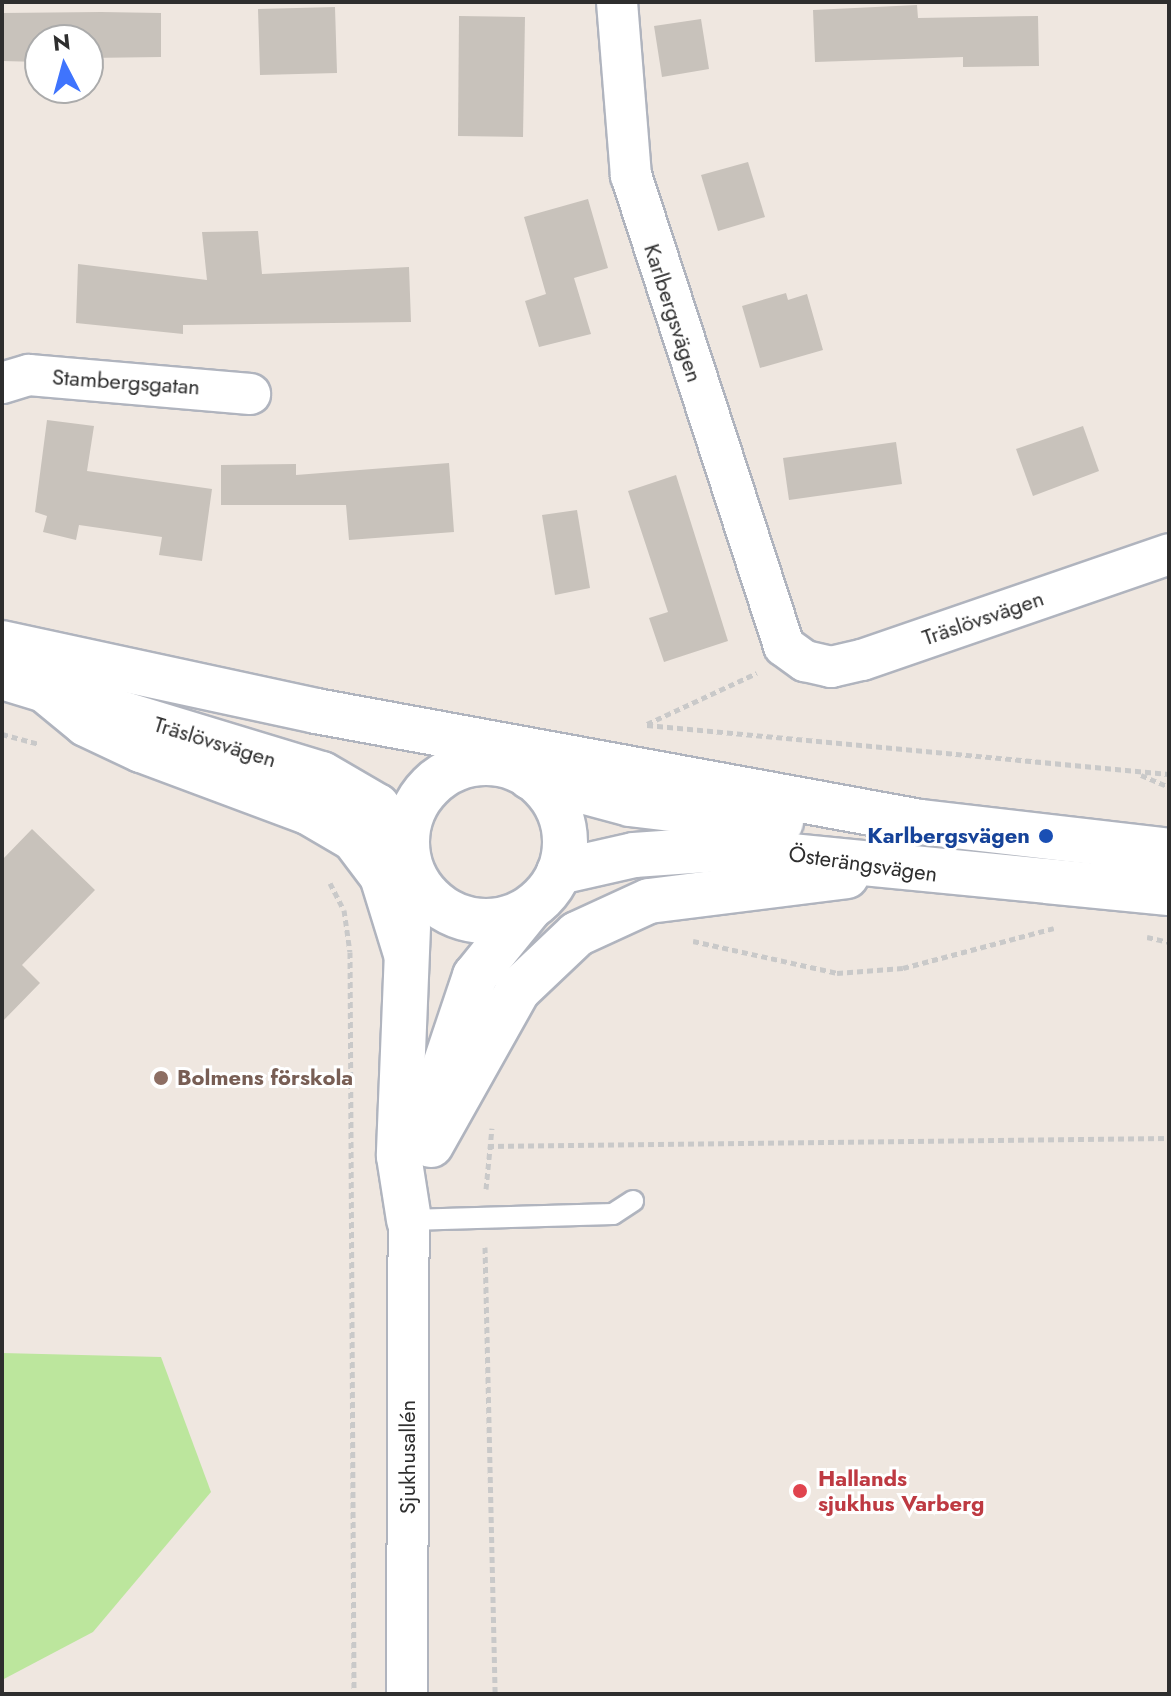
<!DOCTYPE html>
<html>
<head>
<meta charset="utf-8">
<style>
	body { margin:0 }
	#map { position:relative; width:1171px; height:1696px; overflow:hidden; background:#efe7e0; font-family:Jost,sans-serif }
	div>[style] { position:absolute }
	.green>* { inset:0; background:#bce69d }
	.building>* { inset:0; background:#c8c2bb }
	.path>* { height:5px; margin-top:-2.5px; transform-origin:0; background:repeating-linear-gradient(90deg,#c9c9c9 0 6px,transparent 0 10px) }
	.roads { filter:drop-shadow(2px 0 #b0b4be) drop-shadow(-2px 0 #b0b4be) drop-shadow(0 2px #b0b4be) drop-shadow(0 -2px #b0b4be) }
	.lane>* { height:20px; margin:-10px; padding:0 10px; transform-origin:10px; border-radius:10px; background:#fff }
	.street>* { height:40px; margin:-20px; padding:0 20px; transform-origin:20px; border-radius:20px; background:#fff }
	.secondary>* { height:44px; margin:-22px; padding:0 22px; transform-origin:22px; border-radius:22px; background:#fff }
	.secondary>.ring { margin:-22px; padding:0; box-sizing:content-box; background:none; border:44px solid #fff; border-radius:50% }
	.dots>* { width:22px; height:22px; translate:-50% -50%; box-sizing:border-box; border:4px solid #fff; border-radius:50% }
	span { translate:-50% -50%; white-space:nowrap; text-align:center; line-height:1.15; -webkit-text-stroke:6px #fff; paint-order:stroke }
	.street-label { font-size:22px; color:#2e2e2e }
	.transit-label { font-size:22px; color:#164399; font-weight:700 }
	.right { translate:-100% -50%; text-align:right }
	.education-label { font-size:22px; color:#785e54; font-weight:700 }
	.left { translate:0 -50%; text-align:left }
	.health-label { font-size:22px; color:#be3a42; font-weight:700 }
	.frame { position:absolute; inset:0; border:4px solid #2e2e2e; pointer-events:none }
	.north { position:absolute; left:24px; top:24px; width:80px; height:80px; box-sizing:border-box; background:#fff; border:2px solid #ababab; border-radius:50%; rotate:354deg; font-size:22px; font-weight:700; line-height:32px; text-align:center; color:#2e2e2e }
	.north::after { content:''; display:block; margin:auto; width:28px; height:36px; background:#3f74fd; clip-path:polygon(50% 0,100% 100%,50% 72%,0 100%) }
</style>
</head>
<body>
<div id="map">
	<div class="green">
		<i style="clip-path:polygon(2px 1353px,161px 1357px,211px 1492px,93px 1632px,2px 1680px)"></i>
	</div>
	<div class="building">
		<i style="clip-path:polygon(917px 5px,918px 18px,1038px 16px,1039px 66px,963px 67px,963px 57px,815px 62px,813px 10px)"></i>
		<i style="clip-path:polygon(335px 7px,337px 73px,260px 75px,258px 9px)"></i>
		<i style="clip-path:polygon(101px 12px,161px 13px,161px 57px,88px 58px,88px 40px,40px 40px,40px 62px,2px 61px,2px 13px)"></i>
		<i style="clip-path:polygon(459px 16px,525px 17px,523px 137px,458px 136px)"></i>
		<i style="clip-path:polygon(701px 19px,709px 69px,662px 77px,654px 26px)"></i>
		<i style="clip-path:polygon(748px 162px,765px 217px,718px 231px,701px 175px)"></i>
		<i style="clip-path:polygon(588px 199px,608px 268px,574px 278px,591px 334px,539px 347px,525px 301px,546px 294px,524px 217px)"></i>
		<i style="clip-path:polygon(258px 231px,262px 274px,409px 267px,411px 322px,183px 325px,183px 334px,76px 323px,78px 264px,207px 280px,202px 232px)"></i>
		<i style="clip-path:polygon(786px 293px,788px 300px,807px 294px,823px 350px,760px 368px,742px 306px)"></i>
		<i style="clip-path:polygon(47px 420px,94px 426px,87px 471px,212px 489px,202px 561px,159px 555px,162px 537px,79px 525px,76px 540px,43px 532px,47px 516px,35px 512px)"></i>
		<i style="clip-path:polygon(1083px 426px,1099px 471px,1033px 496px,1016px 449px)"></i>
		<i style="clip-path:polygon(896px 442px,902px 484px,789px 500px,783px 458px)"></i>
		<i style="clip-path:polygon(449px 463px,454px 532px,349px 540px,346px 505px,221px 505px,221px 465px,296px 464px,296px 475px)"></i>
		<i style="clip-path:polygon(676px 475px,728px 641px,664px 662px,649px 618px,668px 612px,628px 491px)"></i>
		<i style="clip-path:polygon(577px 510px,590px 588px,555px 595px,542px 515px)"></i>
		<i style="clip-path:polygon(32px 829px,95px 890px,22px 965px,40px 983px,2px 1022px,2px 860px)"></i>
	</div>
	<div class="path">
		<i style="left:647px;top:724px;width:121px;rotate:-24.9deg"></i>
		<i style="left:647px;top:725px;width:524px;rotate:5.36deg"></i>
		<i style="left:2px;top:734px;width:38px;rotate:15deg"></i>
		<i style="left:1141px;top:775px;width:30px;rotate:23deg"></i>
		<i style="left:330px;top:883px;width:30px;rotate:63deg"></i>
		<i style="left:344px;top:910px;width:42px;rotate:81.9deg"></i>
		<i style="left:350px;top:952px;width:742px;rotate:89.69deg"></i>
		<i style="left:1147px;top:937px;width:23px;rotate:13deg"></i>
		<i style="left:693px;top:941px;width:148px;rotate:12.5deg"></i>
		<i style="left:837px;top:973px;width:66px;rotate:-4.3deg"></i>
		<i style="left:903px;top:968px;width:156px;rotate:-14.8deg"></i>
		<i style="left:488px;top:1146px;width:681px;rotate:-0.67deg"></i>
		<i style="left:486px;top:1189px;width:61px;rotate:-84.4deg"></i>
		<i style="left:485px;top:1247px;width:447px;rotate:88.7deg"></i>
	</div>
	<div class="roads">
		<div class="lane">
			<i style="left:409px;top:1220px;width:204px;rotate:-1.7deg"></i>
			<i style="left:613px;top:1214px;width:24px;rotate:-33deg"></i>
		</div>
		<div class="street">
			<i style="left:617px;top:2px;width:174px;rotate:85.4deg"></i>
			<i style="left:631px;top:175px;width:495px;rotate:72deg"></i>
			<i style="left:784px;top:646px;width:26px;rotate:36deg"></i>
			<i style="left:805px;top:661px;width:27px;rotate:13deg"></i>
			<i style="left:831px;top:667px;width:32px;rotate:-13deg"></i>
			<i style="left:862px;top:660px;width:325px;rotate:-19deg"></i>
			<i style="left:2px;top:383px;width:28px;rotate:-17deg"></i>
			<i style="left:29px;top:375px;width:222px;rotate:4.9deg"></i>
			<i style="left:407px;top:1694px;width:474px;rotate:-89.8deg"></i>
		</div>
		<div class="secondary">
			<i style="left:2px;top:643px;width:321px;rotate:12.2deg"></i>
			<i style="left:316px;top:711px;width:614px;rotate:10.41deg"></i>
			<i style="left:920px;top:822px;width:251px;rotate:6.6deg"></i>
			<i style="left:2px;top:677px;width:334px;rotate:16.9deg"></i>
			<i style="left:322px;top:774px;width:64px;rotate:30.2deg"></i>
			<i style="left:377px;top:806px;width:47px;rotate:51.9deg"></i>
			<i style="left:46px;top:691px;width:52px;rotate:39.5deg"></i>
			<i style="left:86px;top:724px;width:61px;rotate:25.3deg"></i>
			<i style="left:141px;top:750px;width:178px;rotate:20.4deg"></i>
			<i style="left:308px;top:812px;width:53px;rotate:30.4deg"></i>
			<i style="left:354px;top:839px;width:46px;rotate:52.9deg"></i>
			<i style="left:382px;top:876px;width:82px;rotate:72.9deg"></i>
			<i class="ring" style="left:407px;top:763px;width:114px;height:114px"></i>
			<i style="left:530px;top:777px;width:104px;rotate:15.1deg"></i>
			<i style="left:630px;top:804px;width:152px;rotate:6.8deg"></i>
			<i style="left:559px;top:872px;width:77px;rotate:-12.8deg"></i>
			<i style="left:634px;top:855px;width:86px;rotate:-4deg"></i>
			<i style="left:720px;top:849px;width:451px;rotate:5.6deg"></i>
			<i style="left:408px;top:927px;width:229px;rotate:92.3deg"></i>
			<i style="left:399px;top:1156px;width:65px;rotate:81.1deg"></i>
			<i style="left:433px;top:1129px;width:53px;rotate:-81.3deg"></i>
			<i style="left:441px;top:1077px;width:107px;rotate:-71.4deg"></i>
			<i style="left:475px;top:976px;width:86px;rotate:-51.1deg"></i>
			<i style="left:431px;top:1145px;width:178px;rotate:-60.7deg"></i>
			<i style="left:518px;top:990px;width:81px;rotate:-43.5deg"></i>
			<i style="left:577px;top:934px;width:79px;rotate:-24.6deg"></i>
			<i style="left:649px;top:901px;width:199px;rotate:-7.2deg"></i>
		</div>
	</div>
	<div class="dots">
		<i style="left:1046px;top:836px;background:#1a4fb4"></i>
		<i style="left:161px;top:1078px;background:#8d6e63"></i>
		<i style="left:800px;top:1491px;background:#e0444e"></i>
	</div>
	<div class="street-label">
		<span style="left:673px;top:313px;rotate:72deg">Karlbergsvägen</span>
		<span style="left:126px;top:382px;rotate:4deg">Stambergsgatan</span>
		<span style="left:983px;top:618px;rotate:-19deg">Träslövsvägen</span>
		<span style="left:215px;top:742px;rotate:17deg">Träslövsvägen</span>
		<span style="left:863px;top:864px;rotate:8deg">Österängsvägen</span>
		<span style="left:408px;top:1457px;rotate:-90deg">Sjukhusallén</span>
	</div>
	<div class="transit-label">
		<span class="right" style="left:1030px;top:836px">Karlbergsvägen</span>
	</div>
	<div class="education-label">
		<span class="left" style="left:177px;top:1078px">Bolmens förskola</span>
	</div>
	<div class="health-label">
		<span class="left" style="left:818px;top:1491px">Hallands<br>sjukhus Varberg</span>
	</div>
	<div class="frame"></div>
	<div class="north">N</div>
</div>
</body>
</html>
